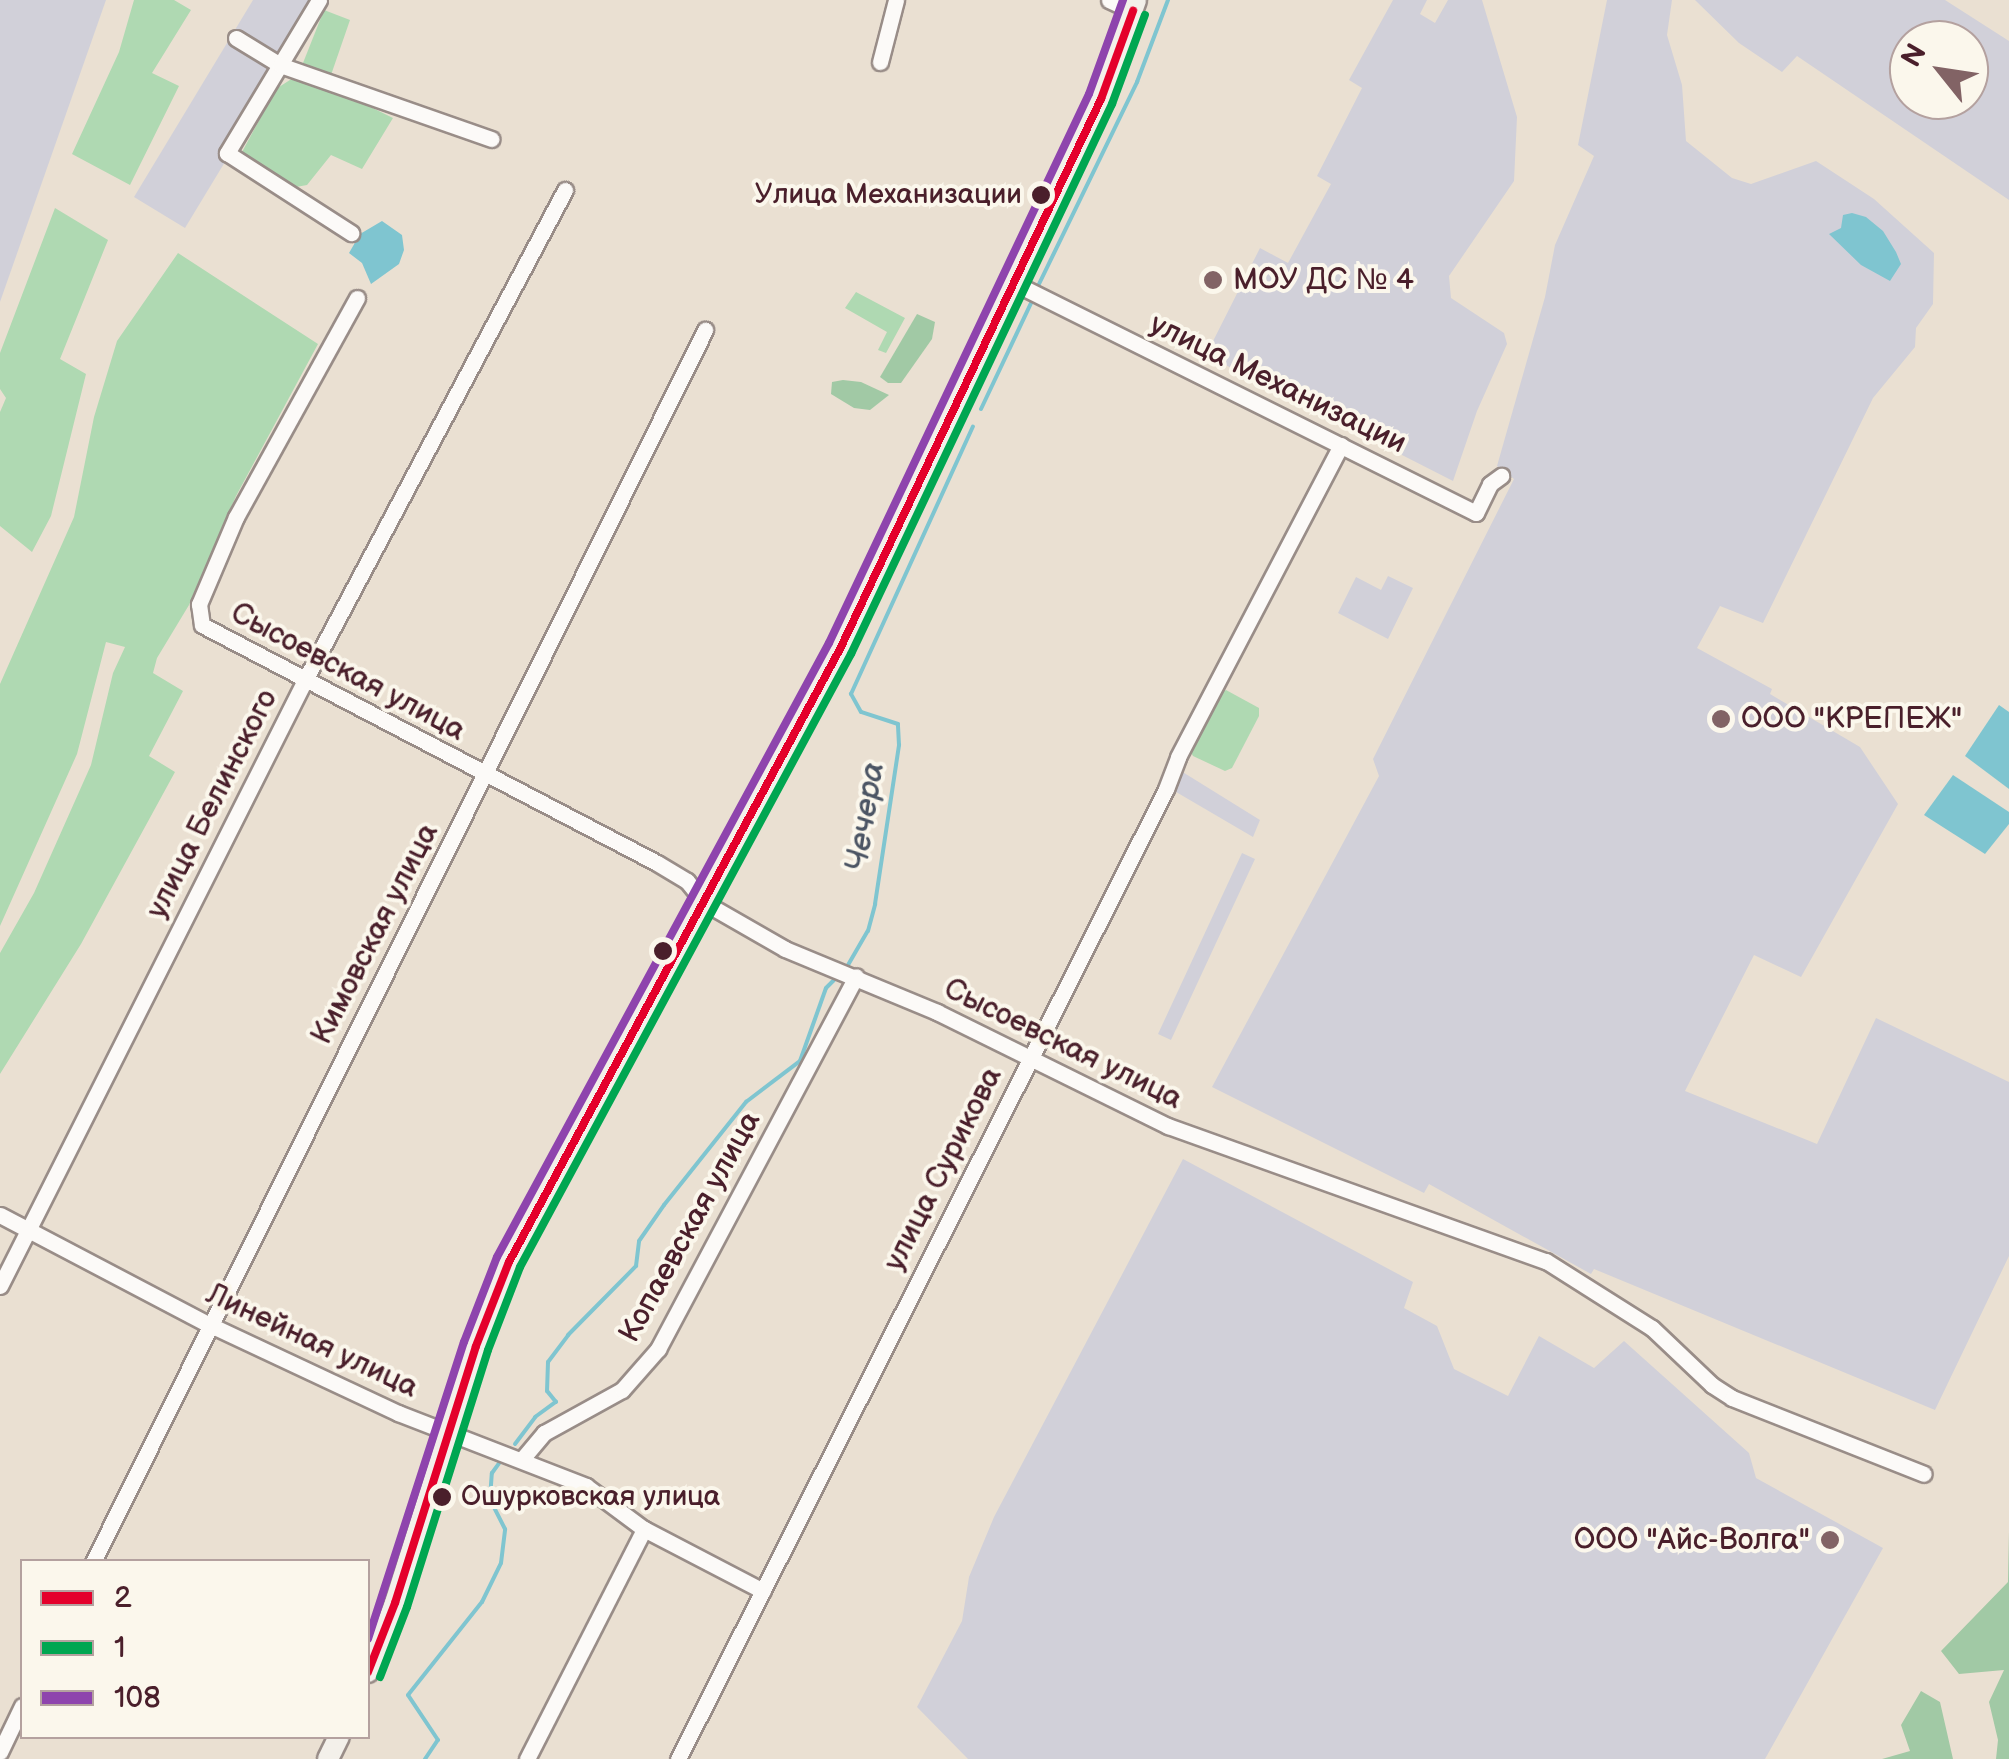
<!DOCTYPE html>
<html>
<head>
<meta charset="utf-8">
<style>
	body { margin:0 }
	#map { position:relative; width:2009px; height:1759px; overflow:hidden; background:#eae0d2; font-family:"Balsamiq Sans",sans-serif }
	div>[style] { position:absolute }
	.industrial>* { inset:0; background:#d1d0d9 }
	.green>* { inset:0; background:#afd9b2 }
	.forest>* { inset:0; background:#a1c9a5 }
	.water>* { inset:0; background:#7fc5d0 }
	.stream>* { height:4px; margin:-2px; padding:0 2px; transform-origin:2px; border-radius:2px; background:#7fc5d0 }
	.roads { filter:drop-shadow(2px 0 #998d88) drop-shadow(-2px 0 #998d88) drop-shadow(0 2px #998d88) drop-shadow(0 -2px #998d88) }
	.street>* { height:15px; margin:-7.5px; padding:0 7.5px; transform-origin:7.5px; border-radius:7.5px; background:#fcfaf8 }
	.secondary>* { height:20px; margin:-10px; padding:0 10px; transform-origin:10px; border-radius:10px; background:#f3f0ea }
	.bus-1>* { height:8px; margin:-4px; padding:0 4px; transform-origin:4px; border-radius:4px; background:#e4002b }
	.bus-2>* { height:8px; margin:-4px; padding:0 4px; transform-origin:4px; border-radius:4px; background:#00a651 }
	.bus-3>* { height:8px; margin:-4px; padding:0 4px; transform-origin:4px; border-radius:4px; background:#8e44ad }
	.dots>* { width:28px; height:28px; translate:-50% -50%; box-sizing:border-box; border:5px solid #fbf7ec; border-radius:50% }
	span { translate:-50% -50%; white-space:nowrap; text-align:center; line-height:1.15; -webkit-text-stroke:8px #fbf7ec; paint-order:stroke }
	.bus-label { font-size:28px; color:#4a1f2b }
	.right { translate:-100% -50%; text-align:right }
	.left { translate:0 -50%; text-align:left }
	.poi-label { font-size:30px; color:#4a1f2b }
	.street-label { font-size:30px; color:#4a1f2b }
	.water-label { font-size:32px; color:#4c5564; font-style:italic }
	.legend { position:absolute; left:20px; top:1559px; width:350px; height:180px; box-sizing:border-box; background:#fbf7ec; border:2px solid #b4a19f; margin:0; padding:12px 18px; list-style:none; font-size:30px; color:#4a1f2b }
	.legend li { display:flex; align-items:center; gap:20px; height:50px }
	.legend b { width:50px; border:2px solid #b4a19f }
	.north { position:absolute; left:1889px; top:20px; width:100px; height:100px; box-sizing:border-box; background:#fbf7ec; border:2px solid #b4a19f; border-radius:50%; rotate:300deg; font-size:28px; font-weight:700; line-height:40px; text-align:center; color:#4a1f2b }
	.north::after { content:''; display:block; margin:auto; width:35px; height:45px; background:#826365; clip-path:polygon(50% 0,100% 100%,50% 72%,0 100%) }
</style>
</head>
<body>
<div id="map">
	<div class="industrial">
		<i style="clip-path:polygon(0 0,106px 0,0 302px)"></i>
		<i style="clip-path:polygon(253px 0,323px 0,185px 228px,134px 197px)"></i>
		<i style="clip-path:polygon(1393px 0,1427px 0,1420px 14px,1435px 23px,1448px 0,1482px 0,1517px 117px,1514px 181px,1449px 276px,1451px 298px,1504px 333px,1507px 344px,1477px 411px,1453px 481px,1206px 355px,1260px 248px,1288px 263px,1331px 184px,1317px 176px,1362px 88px,1349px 80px)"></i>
		<i style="clip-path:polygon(1607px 0,1672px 0,1667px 35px,1682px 85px,1686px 141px,1732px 178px,1751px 184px,1816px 161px,1874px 199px,1934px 253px,1933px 304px,1916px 328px,1915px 347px,1873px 398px,1763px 623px,1720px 606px,1697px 648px,1772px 689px,1770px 694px,1860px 747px,1898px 804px,1801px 977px,1754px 955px,1685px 1091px,1817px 1144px,1876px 1018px,2009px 1082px,2009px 1256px,1935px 1410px,1594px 1269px,1591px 1274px,1429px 1184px,1424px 1193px,1212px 1087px,1379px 776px,1373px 759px,1514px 479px,1497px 466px,1545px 297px,1555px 245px,1594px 156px,1578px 145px)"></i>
		<i style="clip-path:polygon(evenodd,1695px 0,1945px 0,2009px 41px,2009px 200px,1797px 56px,1782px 72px,1739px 43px,1695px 0,1909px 40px,1969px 40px,1969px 100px,1909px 100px,1909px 40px)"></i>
		<i style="clip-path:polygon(1388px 576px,1413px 588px,1388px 639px,1338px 613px,1356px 577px,1381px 590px)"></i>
		<i style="clip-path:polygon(1181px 771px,1260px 820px,1253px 837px,1171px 789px)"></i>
		<i style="clip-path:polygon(1242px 853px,1255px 859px,1171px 1040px,1158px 1034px)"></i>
		<i style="clip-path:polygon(1183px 1159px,1413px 1282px,1404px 1308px,1437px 1326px,1454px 1369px,1508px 1396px,1539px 1336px,1594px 1368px,1624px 1341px,1749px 1453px,1756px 1478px,1883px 1548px,1765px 1759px,968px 1759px,917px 1707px,962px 1621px,969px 1577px,994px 1517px)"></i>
	</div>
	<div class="green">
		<i style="clip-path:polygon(134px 0,174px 0,191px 10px,152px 73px,179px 86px,130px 185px,72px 154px,119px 52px)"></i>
		<i style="clip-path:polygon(324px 10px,350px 20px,331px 75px,303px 63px)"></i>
		<i style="clip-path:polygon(293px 78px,334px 89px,393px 118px,362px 169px,331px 155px,307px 185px,296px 187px,242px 152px,276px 89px)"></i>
		<i style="clip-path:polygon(55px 208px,108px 240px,60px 359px,86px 374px,51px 516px,32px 552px,0 526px,0 412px,6px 398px,0 389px,0 353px)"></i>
		<i style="clip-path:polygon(178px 253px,318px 344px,236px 496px,189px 605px,157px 658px,153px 673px,183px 691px,149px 756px,175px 772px,81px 944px,0 1074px,0 953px,34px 893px,91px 765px,113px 673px,125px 647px,106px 642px,77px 754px,0 926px,0 684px,74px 517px,94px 417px,117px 341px)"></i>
		<i style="clip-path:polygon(856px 292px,905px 318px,886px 353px,878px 350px,887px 332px,845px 308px)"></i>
		<i style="clip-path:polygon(1226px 690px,1259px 708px,1259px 716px,1232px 768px,1225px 771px,1193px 756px,1189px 749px,1218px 695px)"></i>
	</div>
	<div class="forest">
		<i style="clip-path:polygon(917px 314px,935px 322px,932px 339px,901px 383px,888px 383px,880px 377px)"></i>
		<i style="clip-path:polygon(843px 380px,861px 382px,889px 395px,870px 410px,854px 408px,831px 394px,832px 382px)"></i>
		<i style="clip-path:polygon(2009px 1531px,2009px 1759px,1996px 1759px,1998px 1740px,1989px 1702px,2004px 1670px,1959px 1674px,1941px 1651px,2008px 1582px)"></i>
		<i style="clip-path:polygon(1921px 1691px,1940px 1702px,1953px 1759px,1882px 1759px,1910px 1751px,1901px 1725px)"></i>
	</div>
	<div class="water">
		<i style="clip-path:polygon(1852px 213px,1866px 217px,1883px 231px,1896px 252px,1901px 264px,1890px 281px,1861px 265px,1829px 234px,1841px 228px,1843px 215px)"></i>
		<i style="clip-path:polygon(382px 221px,402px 235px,404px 250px,399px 264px,371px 284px,362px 263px,349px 253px,360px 234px)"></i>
		<i style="clip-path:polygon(1999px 705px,2009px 712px,2009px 789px,1965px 756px)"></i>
		<i style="clip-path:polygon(1953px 775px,2009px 812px,2009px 824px,1985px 854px,1924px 815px)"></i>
	</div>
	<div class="stream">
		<i style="left:1039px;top:284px;width:225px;rotate:-64.1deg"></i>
		<i style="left:1137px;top:82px;width:88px;rotate:-69.3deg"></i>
		<i style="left:981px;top:409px;width:117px;rotate:-64.7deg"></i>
		<i style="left:848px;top:965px;width:39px;rotate:-60deg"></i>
		<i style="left:868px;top:931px;width:28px;rotate:-75deg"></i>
		<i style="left:875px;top:904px;width:161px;rotate:-81.4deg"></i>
		<i style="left:899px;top:745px;width:21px;rotate:-93deg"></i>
		<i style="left:898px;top:724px;width:39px;rotate:-162deg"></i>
		<i style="left:861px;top:712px;width:21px;rotate:-119deg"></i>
		<i style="left:851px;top:694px;width:294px;rotate:-65.5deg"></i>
		<i style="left:515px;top:1444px;width:34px;rotate:-53deg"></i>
		<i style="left:535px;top:1417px;width:26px;rotate:-36deg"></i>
		<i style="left:556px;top:1402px;width:14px;rotate:-129deg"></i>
		<i style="left:547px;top:1391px;width:29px;rotate:-88deg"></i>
		<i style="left:548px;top:1362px;width:34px;rotate:-53deg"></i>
		<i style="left:568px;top:1335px;width:97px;rotate:-45.4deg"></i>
		<i style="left:636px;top:1266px;width:25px;rotate:-83deg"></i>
		<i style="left:639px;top:1241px;width:44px;rotate:-55.2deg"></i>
		<i style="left:664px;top:1205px;width:132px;rotate:-51.5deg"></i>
		<i style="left:746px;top:1102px;width:68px;rotate:-37.2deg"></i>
		<i style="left:800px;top:1061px;width:77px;rotate:-70.4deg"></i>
		<i style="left:826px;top:988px;width:11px;rotate:-45deg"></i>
		<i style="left:425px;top:1759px;width:23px;rotate:-56deg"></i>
		<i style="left:438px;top:1740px;width:54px;rotate:-123.7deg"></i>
		<i style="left:408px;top:1695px;width:119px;rotate:-51.5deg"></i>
		<i style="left:482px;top:1602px;width:43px;rotate:-64deg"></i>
		<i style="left:501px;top:1563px;width:34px;rotate:-83deg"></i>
		<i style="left:505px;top:1529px;width:34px;rotate:-117deg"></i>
		<i style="left:490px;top:1499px;width:26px;rotate:-86deg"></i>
		<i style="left:492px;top:1473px;width:14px;rotate:-54deg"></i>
	</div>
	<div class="roads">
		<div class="street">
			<i style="left:319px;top:0;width:179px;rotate:121deg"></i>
			<i style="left:227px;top:153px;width:148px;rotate:32.8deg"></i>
			<i style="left:1109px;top:0;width:26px;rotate:25deg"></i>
			<i style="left:236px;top:38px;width:52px;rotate:31.5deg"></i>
			<i style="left:280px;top:65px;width:224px;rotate:19.3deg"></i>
			<i style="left:880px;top:62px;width:64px;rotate:-75.5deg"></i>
			<i style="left:1014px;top:283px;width:516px;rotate:26.47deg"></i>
			<i style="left:1476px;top:513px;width:32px;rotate:-64deg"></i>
			<i style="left:1490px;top:484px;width:14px;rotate:-36deg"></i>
			<i style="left:357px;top:298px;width:250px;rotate:118.9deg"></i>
			<i style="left:236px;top:517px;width:95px;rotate:113deg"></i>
			<i style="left:199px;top:604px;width:21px;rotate:82deg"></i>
			<i style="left:202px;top:625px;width:513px;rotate:27.61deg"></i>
			<i style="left:657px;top:863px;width:35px;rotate:31deg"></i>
			<i style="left:687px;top:881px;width:28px;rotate:51deg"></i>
			<i style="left:705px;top:903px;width:92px;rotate:29.9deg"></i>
			<i style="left:785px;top:949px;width:165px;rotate:22.5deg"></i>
			<i style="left:937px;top:1012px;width:258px;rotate:26.3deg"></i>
			<i style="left:1168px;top:1126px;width:401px;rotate:19.7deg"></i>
			<i style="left:1546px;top:1261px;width:125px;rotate:32.3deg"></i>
			<i style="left:1652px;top:1328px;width:83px;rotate:43.5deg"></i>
			<i style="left:1712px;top:1385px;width:24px;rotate:33deg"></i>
			<i style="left:1732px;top:1398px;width:206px;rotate:21.6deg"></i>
			<i style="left:0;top:1215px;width:235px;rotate:27.7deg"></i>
			<i style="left:208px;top:1324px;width:210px;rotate:25.1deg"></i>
			<i style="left:398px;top:1413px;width:202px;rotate:21.2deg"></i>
			<i style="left:586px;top:1486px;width:72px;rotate:36.6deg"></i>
			<i style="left:644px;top:1529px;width:134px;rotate:27.5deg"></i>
			<i style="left:0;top:1286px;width:676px;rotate:-63.28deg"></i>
			<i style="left:304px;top:682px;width:557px;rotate:-62.05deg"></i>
			<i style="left:523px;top:1458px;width:33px;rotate:-50deg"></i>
			<i style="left:544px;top:1433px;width:89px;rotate:-28.9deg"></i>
			<i style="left:622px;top:1390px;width:55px;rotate:-48.7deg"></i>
			<i style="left:658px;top:1349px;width:422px;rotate:-62deg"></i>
			<i style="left:93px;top:1562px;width:1376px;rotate:-63.58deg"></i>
			<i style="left:0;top:1752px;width:51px;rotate:-64.4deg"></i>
			<i style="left:527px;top:1759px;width:258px;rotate:-63deg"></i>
			<i style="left:678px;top:1759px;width:1086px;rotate:-63.29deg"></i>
			<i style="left:1166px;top:789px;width:34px;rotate:-69deg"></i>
			<i style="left:1178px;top:757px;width:352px;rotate:-62.4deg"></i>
		</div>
		<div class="secondary">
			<i style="left:368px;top:1672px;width:74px;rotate:-68.6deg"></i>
			<i style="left:395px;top:1603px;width:269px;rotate:-72.5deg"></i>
			<i style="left:476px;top:1346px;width:90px;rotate:-68.6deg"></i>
			<i style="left:509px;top:1262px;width:697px;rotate:-61.63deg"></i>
			<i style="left:840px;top:649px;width:609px;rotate:-64.61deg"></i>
			<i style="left:1101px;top:99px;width:105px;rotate:-70.5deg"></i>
			<i style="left:328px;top:1759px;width:25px;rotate:-64deg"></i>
		</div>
	</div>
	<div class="bus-1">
		<i style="left:368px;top:1672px;width:74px;rotate:-68.6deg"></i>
		<i style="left:395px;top:1603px;width:269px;rotate:-72.5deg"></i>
		<i style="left:476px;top:1346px;width:90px;rotate:-68.6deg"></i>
		<i style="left:509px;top:1262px;width:697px;rotate:-61.63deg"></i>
		<i style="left:840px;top:649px;width:609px;rotate:-64.61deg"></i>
		<i style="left:1101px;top:99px;width:94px;rotate:-70deg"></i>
	</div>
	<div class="bus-2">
		<i style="left:380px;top:1677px;width:75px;rotate:-68.9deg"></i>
		<i style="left:407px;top:1607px;width:269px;rotate:-72.5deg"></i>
		<i style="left:488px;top:1350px;width:89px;rotate:-68.9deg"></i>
		<i style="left:520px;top:1267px;width:697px;rotate:-61.63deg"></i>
		<i style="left:851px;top:654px;width:609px;rotate:-64.61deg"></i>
		<i style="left:1112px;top:104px;width:95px;rotate:-69.7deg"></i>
	</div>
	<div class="bus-3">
		<i style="left:368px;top:1639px;width:312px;rotate:-72.1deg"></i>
		<i style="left:464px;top:1342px;width:91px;rotate:-68.8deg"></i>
		<i style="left:497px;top:1257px;width:698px;rotate:-61.6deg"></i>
		<i style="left:829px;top:643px;width:607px;rotate:-64.66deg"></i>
		<i style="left:1089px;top:94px;width:100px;rotate:-70.1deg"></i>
	</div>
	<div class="dots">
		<i style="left:1041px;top:195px;background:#4a1f2b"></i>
		<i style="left:1213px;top:280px;background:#826365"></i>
		<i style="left:1721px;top:719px;background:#826365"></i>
		<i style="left:663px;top:951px;background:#4a1f2b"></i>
		<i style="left:442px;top:1497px;background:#4a1f2b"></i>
		<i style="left:1830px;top:1540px;background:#826365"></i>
	</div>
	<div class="bus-label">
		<span class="right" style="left:1022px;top:195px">Улица Механизации</span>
		<span class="left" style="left:461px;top:1497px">Ошурковская улица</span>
	</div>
	<div class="poi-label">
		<span class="left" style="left:1233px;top:280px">МОУ ДС № 4</span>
		<span class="left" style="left:1741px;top:719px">ООО "КРЕПЕЖ"</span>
		<span class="right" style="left:1810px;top:1540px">ООО "Айс-Волга"</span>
	</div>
	<div class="street-label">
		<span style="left:1278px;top:384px;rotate:26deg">улица Механизации</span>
		<span style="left:348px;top:672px;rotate:28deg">Сысоевская улица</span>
		<span style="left:212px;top:804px;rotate:-63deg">улица Белинского</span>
		<span style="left:375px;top:934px;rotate:-63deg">Кимовская улица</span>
		<span style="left:1063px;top:1044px;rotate:26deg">Сысоевская улица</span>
		<span style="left:943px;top:1169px;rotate:-63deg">улица Сурикова</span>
		<span style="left:690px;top:1227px;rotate:-61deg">Копаевская улица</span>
		<span style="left:312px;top:1341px;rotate:25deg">Линейная улица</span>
	</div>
	<div class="water-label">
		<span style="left:866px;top:817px;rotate:-81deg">Чечера</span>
	</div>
	<ul class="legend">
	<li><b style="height:12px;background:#e4002b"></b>2</li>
	<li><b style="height:12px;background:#00a651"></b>1</li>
	<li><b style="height:12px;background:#8e44ad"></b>108</li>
	</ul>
	<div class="north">N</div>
</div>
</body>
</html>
